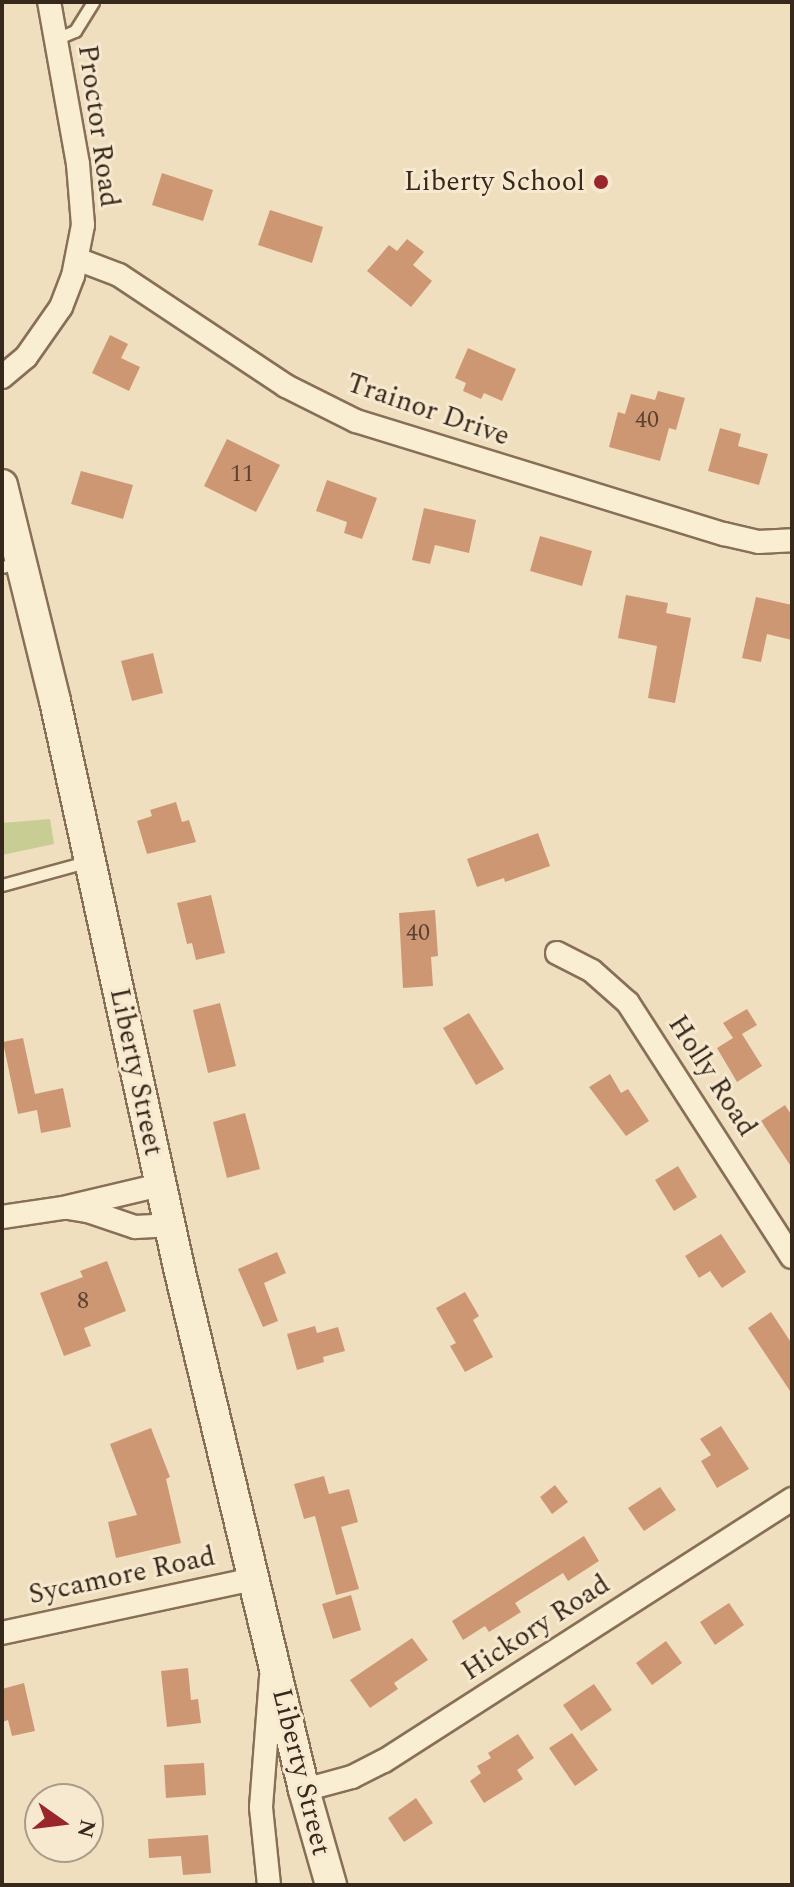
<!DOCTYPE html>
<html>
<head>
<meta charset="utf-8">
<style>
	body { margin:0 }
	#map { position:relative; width:794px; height:1887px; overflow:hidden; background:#efdfbf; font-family:Spectral,serif }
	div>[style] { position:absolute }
	.green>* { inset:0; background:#c8cd93 }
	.building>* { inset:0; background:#ce9774 }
	.roads { filter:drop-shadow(2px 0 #886f57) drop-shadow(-2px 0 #886f57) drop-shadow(0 2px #886f57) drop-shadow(0 -2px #886f57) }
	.lane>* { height:11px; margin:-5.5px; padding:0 5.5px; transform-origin:5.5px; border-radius:5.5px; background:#f9edd2 }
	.street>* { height:22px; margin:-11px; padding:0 11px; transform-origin:11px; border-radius:11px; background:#f9edd2 }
	.secondary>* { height:30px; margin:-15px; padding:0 15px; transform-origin:15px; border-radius:15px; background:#f9edd2 }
	.dots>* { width:22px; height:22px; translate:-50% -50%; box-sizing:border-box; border:4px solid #f6e9cf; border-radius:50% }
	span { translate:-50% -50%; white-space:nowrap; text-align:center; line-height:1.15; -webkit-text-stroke:6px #f6e9cf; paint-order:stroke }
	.number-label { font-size:24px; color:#5d4432 }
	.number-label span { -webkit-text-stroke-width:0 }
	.street-label { font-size:28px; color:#37281c }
	.poi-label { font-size:28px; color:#37281c }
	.right { translate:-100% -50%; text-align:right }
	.frame { position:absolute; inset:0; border:4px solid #37281c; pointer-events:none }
	.north { position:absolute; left:24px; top:1783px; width:80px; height:80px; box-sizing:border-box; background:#f6e9cf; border:2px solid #aa9c87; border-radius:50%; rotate:104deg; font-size:22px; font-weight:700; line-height:32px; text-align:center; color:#37281c }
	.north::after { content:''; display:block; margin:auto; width:28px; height:36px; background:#98262a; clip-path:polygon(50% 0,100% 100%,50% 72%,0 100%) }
</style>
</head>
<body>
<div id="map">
	<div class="green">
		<i style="clip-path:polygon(50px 819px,54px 844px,2px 855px,2px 823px)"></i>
	</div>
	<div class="building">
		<i style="clip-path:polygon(162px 173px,213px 190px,203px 221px,152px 205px)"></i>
		<i style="clip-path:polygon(270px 210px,323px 227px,312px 263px,258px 245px)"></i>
		<i style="clip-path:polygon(407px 239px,424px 252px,413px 265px,432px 281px,411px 307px,367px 271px,389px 245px,397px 251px)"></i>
		<i style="clip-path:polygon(110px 335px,128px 344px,121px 358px,140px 367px,129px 391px,92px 373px)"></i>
		<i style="clip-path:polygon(468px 348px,516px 369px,502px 401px,484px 393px,481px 399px,463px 391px,466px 383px,455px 378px)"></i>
		<i style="clip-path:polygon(658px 391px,685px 398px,676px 430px,669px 428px,660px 461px,609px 447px,618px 412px,625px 414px,631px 394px,655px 400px)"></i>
		<i style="clip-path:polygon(720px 428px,741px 434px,738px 446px,768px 454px,759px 485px,708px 471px)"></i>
		<i style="clip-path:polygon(227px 439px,280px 465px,256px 512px,204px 486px)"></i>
		<i style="clip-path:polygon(81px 471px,133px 485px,123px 519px,71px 504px)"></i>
		<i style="clip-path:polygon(327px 480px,377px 498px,362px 539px,344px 533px,347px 522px,316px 511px)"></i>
		<i style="clip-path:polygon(424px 508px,476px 520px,469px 553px,435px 545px,430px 564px,412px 560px)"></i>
		<i style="clip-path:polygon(540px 536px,592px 551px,582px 586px,530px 571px)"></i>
		<i style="clip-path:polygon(626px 595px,668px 603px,666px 613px,691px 618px,675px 703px,648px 698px,657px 646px,618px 638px)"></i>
		<i style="clip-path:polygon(756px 597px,792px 605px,792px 640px,767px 634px,761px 662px,742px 658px)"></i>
		<i style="clip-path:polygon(153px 653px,163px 693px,132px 701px,121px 661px)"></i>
		<i style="clip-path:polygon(176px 802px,182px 822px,189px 820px,196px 842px,147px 854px,137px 821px,152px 816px,150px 810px)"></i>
		<i style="clip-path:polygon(538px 833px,550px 866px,505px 882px,504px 878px,477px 887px,467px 859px)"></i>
		<i style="clip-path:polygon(211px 895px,225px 953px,196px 960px,192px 943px,187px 944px,177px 903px)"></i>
		<i style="clip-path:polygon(435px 910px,438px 956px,431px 957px,433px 986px,403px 988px,399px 913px)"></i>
		<i style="clip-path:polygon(220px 1003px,236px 1066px,208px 1073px,193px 1010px)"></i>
		<i style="clip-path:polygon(747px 1009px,757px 1025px,742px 1034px,762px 1066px,737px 1082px,717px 1048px,733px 1038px,723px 1023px)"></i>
		<i style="clip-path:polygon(469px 1013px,504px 1069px,476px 1085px,443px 1028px)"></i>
		<i style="clip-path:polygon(23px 1038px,35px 1094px,63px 1088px,71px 1127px,41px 1133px,37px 1110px,18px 1114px,3px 1042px)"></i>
		<i style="clip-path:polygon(610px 1074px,621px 1093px,628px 1089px,649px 1121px,626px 1136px,589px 1087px)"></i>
		<i style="clip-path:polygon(785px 1105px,792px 1116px,792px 1168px,761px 1121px)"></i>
		<i style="clip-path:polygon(245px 1113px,260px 1169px,227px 1178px,213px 1122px)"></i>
		<i style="clip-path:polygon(678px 1166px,697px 1197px,674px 1211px,655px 1180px)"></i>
		<i style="clip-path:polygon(721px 1234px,746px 1272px,722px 1288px,710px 1271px,699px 1278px,685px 1256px)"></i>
		<i style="clip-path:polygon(277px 1252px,286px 1273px,264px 1283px,278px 1321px,263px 1327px,238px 1269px)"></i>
		<i style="clip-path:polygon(107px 1261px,126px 1311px,84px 1328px,91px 1346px,64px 1356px,40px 1293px,83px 1277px,80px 1271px)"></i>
		<i style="clip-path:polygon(465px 1292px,479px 1316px,473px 1320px,493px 1357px,465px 1372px,450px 1346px,456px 1343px,436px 1308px)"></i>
		<i style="clip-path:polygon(771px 1312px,792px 1344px,792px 1394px,748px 1328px)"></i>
		<i style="clip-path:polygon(315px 1326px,317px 1333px,338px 1327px,345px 1351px,323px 1357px,324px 1362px,297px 1370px,287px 1334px)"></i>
		<i style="clip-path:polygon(721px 1426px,749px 1469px,717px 1488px,701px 1461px,711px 1455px,700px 1439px)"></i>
		<i style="clip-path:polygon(151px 1428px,170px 1477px,166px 1479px,181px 1543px,116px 1558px,108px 1522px,137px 1515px,110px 1444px)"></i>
		<i style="clip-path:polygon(324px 1476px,329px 1494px,349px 1489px,358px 1522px,341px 1527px,359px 1589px,336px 1595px,315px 1516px,304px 1519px,294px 1484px)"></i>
		<i style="clip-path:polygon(555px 1485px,568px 1502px,552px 1514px,540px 1497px)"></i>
		<i style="clip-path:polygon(660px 1487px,676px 1510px,644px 1531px,628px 1508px)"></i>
		<i style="clip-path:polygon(584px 1536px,599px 1561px,568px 1581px,563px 1573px,515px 1603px,521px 1612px,489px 1632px,485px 1626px,463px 1640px,452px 1621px)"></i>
		<i style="clip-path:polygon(351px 1595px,361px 1630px,333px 1639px,322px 1604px)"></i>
		<i style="clip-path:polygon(729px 1603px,744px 1625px,715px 1645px,700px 1622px)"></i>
		<i style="clip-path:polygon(412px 1638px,428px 1660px,394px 1683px,398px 1689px,370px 1708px,350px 1680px)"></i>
		<i style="clip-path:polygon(666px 1641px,682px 1663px,652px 1685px,636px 1663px)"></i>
		<i style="clip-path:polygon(188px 1668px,191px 1700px,198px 1699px,201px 1723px,167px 1727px,161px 1671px)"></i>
		<i style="clip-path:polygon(24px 1683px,35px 1731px,12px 1736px,8px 1720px,2px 1722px,2px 1689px)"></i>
		<i style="clip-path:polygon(594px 1684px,612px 1710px,581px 1731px,563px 1705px)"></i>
		<i style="clip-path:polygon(572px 1733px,598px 1770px,575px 1786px,549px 1748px)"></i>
		<i style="clip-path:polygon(518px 1734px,534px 1758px,517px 1770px,523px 1779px,484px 1803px,470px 1781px,481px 1773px,477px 1766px,491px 1758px,488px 1753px)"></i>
		<i style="clip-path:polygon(204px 1763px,206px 1795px,166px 1798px,164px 1765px)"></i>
		<i style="clip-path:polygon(416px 1798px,433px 1823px,404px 1842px,388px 1818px)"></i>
		<i style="clip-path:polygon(208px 1835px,211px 1873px,183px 1875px,181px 1856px,149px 1858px,148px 1839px)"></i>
	</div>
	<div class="roads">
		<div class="lane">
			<i style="left:56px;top:39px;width:21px;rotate:-23deg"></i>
			<i style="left:75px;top:31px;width:34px;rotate:-58deg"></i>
			<i style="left:2px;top:567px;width:20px;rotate:-15deg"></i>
			<i style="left:2px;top:885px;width:91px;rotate:-15.3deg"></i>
		</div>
		<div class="street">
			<i style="left:77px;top:259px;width:45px;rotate:20.9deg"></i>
			<i style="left:119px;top:275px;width:201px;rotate:33.6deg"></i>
			<i style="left:286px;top:386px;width:78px;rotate:26.6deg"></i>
			<i style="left:356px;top:421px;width:385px;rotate:17.1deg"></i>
			<i style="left:724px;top:534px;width:35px;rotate:13deg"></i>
			<i style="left:758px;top:542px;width:34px;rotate:-3deg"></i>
			<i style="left:2px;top:377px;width:31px;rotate:-40deg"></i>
			<i style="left:26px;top:357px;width:61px;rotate:-55deg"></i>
			<i style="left:61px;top:307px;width:33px;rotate:-69deg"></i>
			<i style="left:73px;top:276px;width:52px;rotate:-78.9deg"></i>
			<i style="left:83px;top:225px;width:61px;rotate:-94.7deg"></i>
			<i style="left:78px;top:164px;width:165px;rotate:-100.1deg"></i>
			<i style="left:557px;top:953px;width:39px;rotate:27deg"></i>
			<i style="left:592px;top:971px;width:48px;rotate:41.6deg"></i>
			<i style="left:628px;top:1003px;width:302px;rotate:57.2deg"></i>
			<i style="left:68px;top:1208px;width:20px;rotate:9deg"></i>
			<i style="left:88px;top:1211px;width:50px;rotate:18.8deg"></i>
			<i style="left:135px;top:1227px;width:34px;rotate:-3deg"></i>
			<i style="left:2px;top:1217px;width:62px;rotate:-8.4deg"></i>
			<i style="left:63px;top:1208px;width:100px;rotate:-13.3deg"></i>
			<i style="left:2px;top:1633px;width:258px;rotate:-12.1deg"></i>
			<i style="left:304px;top:1790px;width:50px;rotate:-15.2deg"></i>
			<i style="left:352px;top:1777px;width:36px;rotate:-27deg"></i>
			<i style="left:384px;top:1761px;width:485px;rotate:-32.7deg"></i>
			<i style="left:269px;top:1885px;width:78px;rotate:-95.9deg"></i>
			<i style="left:261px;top:1807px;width:131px;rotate:-85.6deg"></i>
		</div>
		<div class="secondary">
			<i style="left:2px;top:485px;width:222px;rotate:76.2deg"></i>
			<i style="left:55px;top:701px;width:580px;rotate:77.66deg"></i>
			<i style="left:179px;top:1268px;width:537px;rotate:76.53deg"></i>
			<i style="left:304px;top:1790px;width:99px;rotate:74.1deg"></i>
		</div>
	</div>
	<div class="dots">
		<i style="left:601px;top:182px;background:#98262a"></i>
	</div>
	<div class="number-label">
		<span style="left:647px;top:421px">40</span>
		<span style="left:242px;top:475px">11</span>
		<span style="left:418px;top:934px">40</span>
		<span style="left:83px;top:1302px">8</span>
	</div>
	<div class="street-label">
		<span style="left:98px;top:126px;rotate:82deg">Proctor Road</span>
		<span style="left:428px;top:410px;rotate:19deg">Trainor Drive</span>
		<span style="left:136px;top:1072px;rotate:78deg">Liberty Street</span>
		<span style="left:712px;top:1076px;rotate:57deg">Holly Road</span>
		<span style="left:122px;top:1576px;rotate:-12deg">Sycamore Road</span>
		<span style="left:536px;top:1628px;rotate:-33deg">Hickory Road</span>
		<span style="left:301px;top:1772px;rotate:76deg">Liberty Street</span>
	</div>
	<div class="poi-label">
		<span class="right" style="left:585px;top:182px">Liberty School</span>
	</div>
	<div class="frame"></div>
	<div class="north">N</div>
</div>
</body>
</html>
